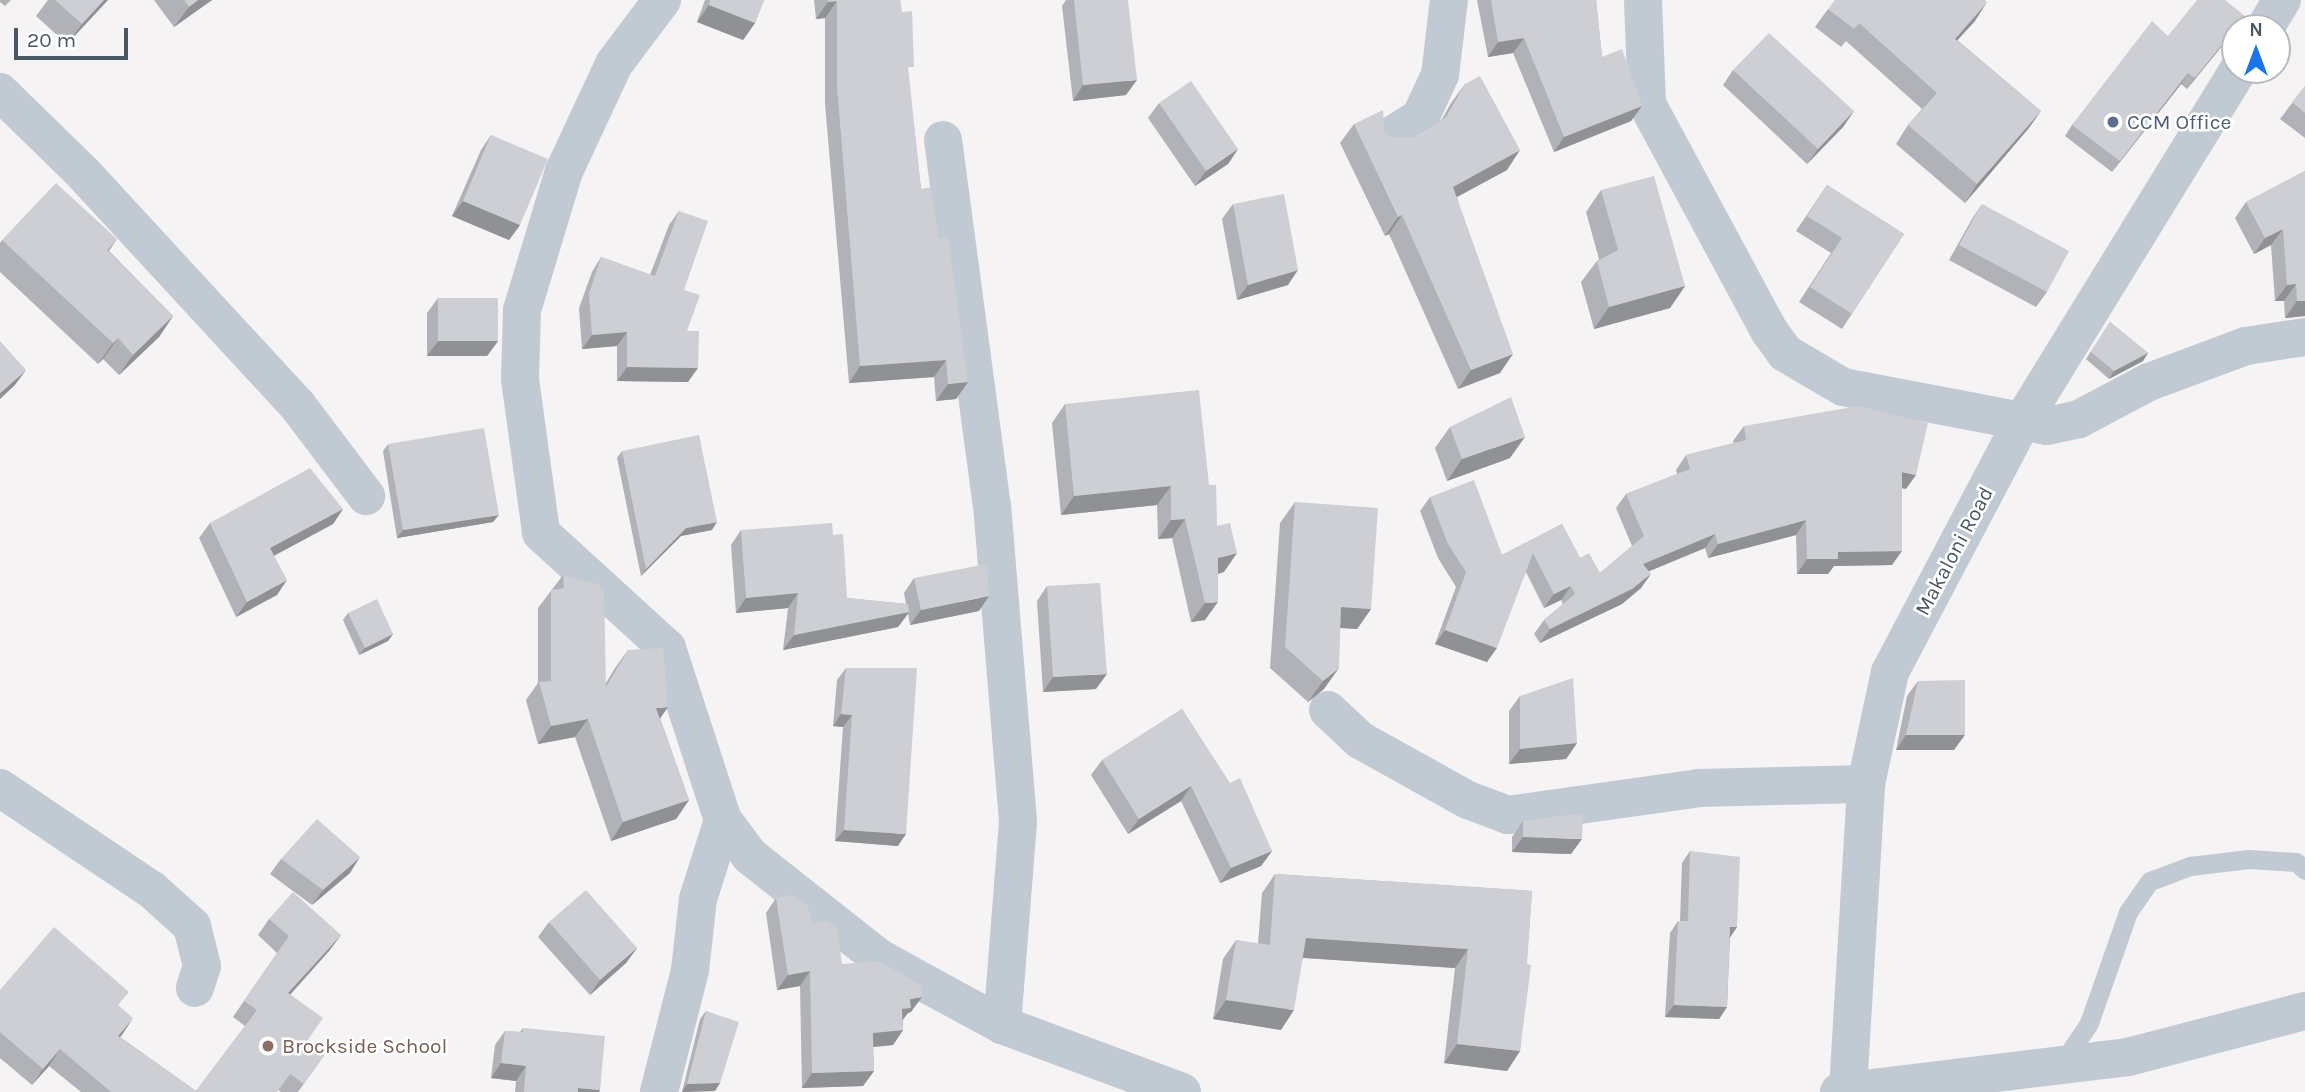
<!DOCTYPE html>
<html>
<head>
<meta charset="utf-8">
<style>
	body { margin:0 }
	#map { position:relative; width:2305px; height:1092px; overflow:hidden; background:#f5f3f3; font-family:Karla,sans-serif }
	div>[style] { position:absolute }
	.service>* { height:19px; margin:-9.5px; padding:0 9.5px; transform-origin:9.5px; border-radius:9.5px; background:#c1cad2 }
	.minor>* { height:38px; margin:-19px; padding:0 19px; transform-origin:19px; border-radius:19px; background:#c1cad2 }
	.wall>* { inset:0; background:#b0b2b7 }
	.shaded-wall>* { inset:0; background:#909195 }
	.building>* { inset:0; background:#cdcfd5 }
	.dots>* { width:19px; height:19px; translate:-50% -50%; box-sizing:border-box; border:4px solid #fff; border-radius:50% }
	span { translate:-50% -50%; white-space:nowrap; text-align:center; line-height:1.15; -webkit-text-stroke:5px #fff; paint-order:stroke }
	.service-label { font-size:21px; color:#4e5e75 }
	.left { translate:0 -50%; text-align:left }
	.street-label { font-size:21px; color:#4a5661 }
	.education-label { font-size:21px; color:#785e54 }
	.north { position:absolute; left:2221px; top:14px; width:70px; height:70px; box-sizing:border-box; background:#fff; border:2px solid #b7bbc0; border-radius:50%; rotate:0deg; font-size:19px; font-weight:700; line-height:28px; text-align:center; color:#4a5661 }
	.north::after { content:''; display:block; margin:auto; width:24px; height:32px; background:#1a73e8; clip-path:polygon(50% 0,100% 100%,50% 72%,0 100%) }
	.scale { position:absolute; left:14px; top:28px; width:114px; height:32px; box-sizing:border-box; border:4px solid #4a5661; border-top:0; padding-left:9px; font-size:21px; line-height:24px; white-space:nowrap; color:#4a5661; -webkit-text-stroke:5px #fff; paint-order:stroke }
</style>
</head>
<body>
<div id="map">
	<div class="service">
		<i style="left:2061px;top:1065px;width:50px;rotate:-56.3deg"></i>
		<i style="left:2089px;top:1023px;width:118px;rotate:-70.6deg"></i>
		<i style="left:2128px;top:912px;width:38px;rotate:-55deg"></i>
		<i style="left:2150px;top:881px;width:43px;rotate:-20.6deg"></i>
		<i style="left:2190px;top:866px;width:59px;rotate:-6.8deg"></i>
		<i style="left:2249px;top:859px;width:47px;rotate:3.7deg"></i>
		<i style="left:2296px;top:862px;width:12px;rotate:42deg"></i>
	</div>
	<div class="minor">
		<i style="left:662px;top:0;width:80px;rotate:126.9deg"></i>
		<i style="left:614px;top:64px;width:118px;rotate:115deg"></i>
		<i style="left:564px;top:171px;width:145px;rotate:106.8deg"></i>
		<i style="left:522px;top:310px;width:69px;rotate:91.7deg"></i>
		<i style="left:520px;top:379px;width:155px;rotate:82.2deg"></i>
		<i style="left:541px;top:533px;width:171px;rotate:42.4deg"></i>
		<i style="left:667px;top:648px;width:181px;rotate:72deg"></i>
		<i style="left:723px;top:820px;width:45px;rotate:53.1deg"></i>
		<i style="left:750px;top:856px;width:163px;rotate:38.3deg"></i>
		<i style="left:878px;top:957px;width:62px;rotate:29.1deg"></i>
		<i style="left:932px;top:987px;width:80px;rotate:28.5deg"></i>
		<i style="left:1002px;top:1025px;width:192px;rotate:20.4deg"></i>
		<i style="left:1643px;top:0;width:104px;rotate:87.8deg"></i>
		<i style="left:1647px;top:104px;width:259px;rotate:61.7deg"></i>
		<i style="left:1770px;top:332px;width:26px;rotate:54deg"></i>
		<i style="left:1785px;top:353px;width:67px;rotate:30.4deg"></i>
		<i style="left:1843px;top:387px;width:208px;rotate:10.8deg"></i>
		<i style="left:2047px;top:426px;width:33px;rotate:-12deg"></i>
		<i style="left:2079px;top:419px;width:79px;rotate:-27.9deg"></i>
		<i style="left:2149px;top:382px;width:103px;rotate:-20.4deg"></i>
		<i style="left:2246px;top:346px;width:60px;rotate:-8.7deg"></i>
		<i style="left:2265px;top:28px;width:33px;rotate:-59deg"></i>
		<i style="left:0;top:92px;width:116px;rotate:44.3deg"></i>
		<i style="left:83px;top:173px;width:317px;rotate:47.3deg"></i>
		<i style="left:298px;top:406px;width:113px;rotate:52.9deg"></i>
		<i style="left:1389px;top:137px;width:36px;rotate:-32deg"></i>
		<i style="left:1420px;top:118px;width:47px;rotate:-65.1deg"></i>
		<i style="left:1440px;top:75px;width:76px;rotate:-83.2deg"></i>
		<i style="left:943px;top:140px;width:368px;rotate:82.4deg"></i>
		<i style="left:992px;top:505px;width:318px;rotate:85.3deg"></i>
		<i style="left:1018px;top:822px;width:204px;rotate:94.5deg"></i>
		<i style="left:1328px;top:710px;width:44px;rotate:43.2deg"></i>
		<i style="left:1360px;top:740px;width:124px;rotate:29.1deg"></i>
		<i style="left:1468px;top:800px;width:43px;rotate:20.6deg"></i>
		<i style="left:1508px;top:815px;width:193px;rotate:-8deg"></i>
		<i style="left:1699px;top:788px;width:167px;rotate:-1.4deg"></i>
		<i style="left:0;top:788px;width:183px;rotate:33.9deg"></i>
		<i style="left:152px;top:890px;width:54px;rotate:42deg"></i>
		<i style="left:192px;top:926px;width:41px;rotate:76deg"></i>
		<i style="left:202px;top:966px;width:23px;rotate:108deg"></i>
		<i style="left:1848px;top:1090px;width:307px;rotate:-86.6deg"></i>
		<i style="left:1866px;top:784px;width:115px;rotate:-77.9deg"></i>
		<i style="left:1890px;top:672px;width:285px;rotate:-62.2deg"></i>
		<i style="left:2023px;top:420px;width:411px;rotate:-58.4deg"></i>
		<i style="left:659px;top:1092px;width:126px;rotate:-75.7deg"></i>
		<i style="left:690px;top:970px;width:71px;rotate:-83.6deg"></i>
		<i style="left:698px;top:899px;width:83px;rotate:-72.4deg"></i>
		<i style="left:1839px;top:1092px;width:291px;rotate:-6.9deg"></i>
		<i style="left:2128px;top:1057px;width:183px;rotate:-14.6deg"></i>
	</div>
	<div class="wall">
		<i style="clip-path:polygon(0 0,11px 0,5px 6px,0 2px)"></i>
		<i style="clip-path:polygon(48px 0,108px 0,67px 44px,36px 16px)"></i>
		<i style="clip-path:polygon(154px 0,212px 0,174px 27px)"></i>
		<i style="clip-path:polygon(705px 0,764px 0,755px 23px,743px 40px,697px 22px)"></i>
		<i style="clip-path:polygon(814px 0,900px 0,921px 189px,938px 238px,968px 382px,956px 399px,936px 401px,934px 377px,849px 383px,825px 104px,825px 18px,816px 19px)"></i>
		<i style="clip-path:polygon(1066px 0,1128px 0,1126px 95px,1073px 101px,1062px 6px)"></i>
		<i style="clip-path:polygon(1477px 0,1596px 0,1602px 57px,1642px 106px,1631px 121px,1554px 152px,1513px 53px,1488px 57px)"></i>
		<i style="clip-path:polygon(1828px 9px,1975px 21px,1957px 40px,2041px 111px,2028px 129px,1965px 203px,1896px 144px,1908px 125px,1922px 109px,1846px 41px,1841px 47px,1815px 27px)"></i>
		<i style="clip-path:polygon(2237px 27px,2187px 89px,2181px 84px,2112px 172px,2065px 136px,2072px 125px,2168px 36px)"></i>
		<i style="clip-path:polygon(1733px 70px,1854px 111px,1843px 127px,1807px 164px,1723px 85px)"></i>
		<i style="clip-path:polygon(1465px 84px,1507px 170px,1457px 197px,1500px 373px,1458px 389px,1389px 234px,1385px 236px,1340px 143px,1354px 124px,1384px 129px,1391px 137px,1413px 137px,1442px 119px,1451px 103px)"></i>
		<i style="clip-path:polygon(2305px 86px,2305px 138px,2280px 119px)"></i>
		<i style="clip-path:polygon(1159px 103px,1238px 149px,1228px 164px,1195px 186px,1148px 118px)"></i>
		<i style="clip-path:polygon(491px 135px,520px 225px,509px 240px,452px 216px,481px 150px)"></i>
		<i style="clip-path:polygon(2305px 171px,2305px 316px,2285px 318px,2284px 301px,2275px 301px,2271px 245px,2254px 254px,2235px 218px,2246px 202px)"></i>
		<i style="clip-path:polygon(1827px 185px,1904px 234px,1842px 329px,1799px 302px,1831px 253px,1796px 231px)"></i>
		<i style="clip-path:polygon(1601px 190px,1685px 286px,1670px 308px,1594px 329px,1581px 282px,1597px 261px,1599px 259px,1586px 212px)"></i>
		<i style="clip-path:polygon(1233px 204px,1288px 285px,1237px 300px,1222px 219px)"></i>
		<i style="clip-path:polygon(1982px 204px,2047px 292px,2036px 307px,1949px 260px,1972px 219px)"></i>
		<i style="clip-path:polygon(679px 211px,687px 331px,688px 382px,617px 381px,617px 346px,582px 349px,579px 308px,592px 272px,601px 257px,650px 275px,669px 225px)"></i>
		<i style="clip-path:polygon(117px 239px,109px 251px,173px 316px,159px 337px,119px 375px,103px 359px,98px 364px,0 272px,0 243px,2px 240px)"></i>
		<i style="clip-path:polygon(438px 298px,498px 341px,487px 356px,427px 356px,427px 313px)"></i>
		<i style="clip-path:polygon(2110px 322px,2148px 353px,2143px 361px,2109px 379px,2086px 359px)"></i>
		<i style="clip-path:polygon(1065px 404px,1209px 485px,1224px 572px,1218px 574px,1205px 620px,1191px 622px,1172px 538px,1158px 539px,1157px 505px,1061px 515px,1052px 423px)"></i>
		<i style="clip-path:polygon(1744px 426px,1906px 489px,1902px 488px,1892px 565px,1834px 566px,1828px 574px,1797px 574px,1796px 535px,1708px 558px,1705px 548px,1649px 571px,1641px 588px,1622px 604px,1540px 643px,1534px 634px,1544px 620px,1563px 604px,1561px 600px,1544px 608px,1526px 572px,1487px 662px,1435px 644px,1456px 587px,1438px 558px,1420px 511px,1430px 497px,1502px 555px,1562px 524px,1580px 558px,1600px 573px,1632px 546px,1616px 508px,1626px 494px,1677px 474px,1676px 470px,1686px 455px,1734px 443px,1733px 441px)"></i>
		<i style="clip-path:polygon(1450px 427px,1510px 458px,1447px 481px,1435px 448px)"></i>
		<i style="clip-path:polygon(388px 444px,493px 522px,397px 538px,383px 451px)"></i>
		<i style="clip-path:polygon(622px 451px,712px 530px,681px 536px,641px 576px,617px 458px)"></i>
		<i style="clip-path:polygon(1295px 502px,1371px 609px,1357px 629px,1340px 628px,1324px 689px,1308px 702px,1270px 668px,1280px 523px)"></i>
		<i style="clip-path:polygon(343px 509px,333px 524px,274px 556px,277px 595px,236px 617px,199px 538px,210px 523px)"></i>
		<i style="clip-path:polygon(741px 530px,833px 535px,847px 598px,906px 604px,904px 593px,914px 578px,979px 611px,910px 625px,908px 614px,898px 627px,783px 650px,788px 608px,736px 613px,731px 545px)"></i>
		<i style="clip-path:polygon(563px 575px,606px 683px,615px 668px,628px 650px,660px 718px,689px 800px,676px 819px,611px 841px,575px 737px,538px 744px,526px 700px,538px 683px,538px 608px)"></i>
		<i style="clip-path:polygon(1047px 586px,1096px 689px,1043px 692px,1037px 601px)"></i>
		<i style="clip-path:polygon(348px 613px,393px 634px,388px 641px,359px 655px,343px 620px)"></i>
		<i style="clip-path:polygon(846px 668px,898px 846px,835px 841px,843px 727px,833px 726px,837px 680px)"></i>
		<i style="clip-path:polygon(1918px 681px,1954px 750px,1896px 750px,1907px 696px)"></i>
		<i style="clip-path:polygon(1520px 696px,1577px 743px,1566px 759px,1509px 764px,1509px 711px)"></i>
		<i style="clip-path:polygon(1182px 709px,1272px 851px,1261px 866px,1220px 883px,1181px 801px,1128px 834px,1091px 775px,1102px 760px)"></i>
		<i style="clip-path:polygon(1523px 821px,1571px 854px,1512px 852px,1512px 837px)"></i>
		<i style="clip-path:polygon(1690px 851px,1737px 927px,1730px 937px,1727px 1007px,1719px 1019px,1665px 1017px,1670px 933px,1678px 921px,1680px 921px,1682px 863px)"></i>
		<i style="clip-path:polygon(281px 859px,350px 873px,312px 905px,270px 874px)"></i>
		<i style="clip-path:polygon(1275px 874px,1532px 891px,1520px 1051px,1507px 1071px,1444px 1063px,1455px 968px,1303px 958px,1281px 1030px,1213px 1019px,1223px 959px,1236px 940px,1258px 944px,1262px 893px)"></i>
		<i style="clip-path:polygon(776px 898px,812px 923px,842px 964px,911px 1012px,908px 1013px,903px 1020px,903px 1030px,893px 1045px,873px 1047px,874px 1071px,863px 1086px,802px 1088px,800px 986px,777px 990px,766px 913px)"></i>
		<i style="clip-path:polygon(269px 919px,341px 935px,329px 951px,290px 995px,307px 1041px,325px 1054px,298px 1092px,281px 1092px,278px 1090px,277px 1092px,81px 1092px,49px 1066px,32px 1085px,0 1058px,0 990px,119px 1006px,120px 1037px,196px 1091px,245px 1026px,233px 1017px,277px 953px,258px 935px)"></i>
		<i style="clip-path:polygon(549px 922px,637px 948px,626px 963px,590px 995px,538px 937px)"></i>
		<i style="clip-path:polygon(706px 1011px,720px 1083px,715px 1091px,682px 1092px,700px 1019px)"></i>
		<i style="clip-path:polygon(523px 1028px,600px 1090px,599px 1092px,515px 1092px,516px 1081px,491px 1078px,495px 1045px,505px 1031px,520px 1032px)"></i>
	</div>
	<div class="shaded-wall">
		<i style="clip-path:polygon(104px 0,108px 0,67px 44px,82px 24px)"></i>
		<i style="clip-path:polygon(198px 0,212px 0,174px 27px,189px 7px)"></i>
		<i style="clip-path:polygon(837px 1px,825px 18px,816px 19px,828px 2px)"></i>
		<i style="clip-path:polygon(1987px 2px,1975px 21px,1942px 57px,1955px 39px)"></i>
		<i style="clip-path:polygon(709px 5px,755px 23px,743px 40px,697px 22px)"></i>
		<i style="clip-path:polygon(2235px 29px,2235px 30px,2187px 89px,2195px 78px)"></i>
		<i style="clip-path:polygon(1524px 38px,1513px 53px,1488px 57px,1498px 42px)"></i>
		<i style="clip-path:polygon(2188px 73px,2181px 84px,2112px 172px,2120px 161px)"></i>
		<i style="clip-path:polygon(1137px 80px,1126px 95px,1073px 101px,1083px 85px)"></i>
		<i style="clip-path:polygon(1642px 106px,1631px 121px,1554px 152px,1564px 137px)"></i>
		<i style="clip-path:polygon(1854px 111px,1843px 127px,1807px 164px,1818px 149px)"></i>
		<i style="clip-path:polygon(2041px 111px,2028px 129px,1965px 203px,1977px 184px)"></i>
		<i style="clip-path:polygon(1238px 149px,1228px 164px,1195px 186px,1206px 171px)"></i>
		<i style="clip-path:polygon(1520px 150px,1507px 170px,1440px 206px,1453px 187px)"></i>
		<i style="clip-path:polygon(463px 201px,520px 225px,509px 240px,452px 216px)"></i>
		<i style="clip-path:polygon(1402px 215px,1389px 234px,1385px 236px,1398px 217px)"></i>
		<i style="clip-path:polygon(2283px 229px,2271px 245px,2254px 254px,2265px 238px)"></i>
		<i style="clip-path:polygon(1298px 270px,1288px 285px,1237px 300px,1248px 285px)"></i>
		<i style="clip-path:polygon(2296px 284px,2284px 301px,2275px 301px,2287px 285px)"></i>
		<i style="clip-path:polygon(1685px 286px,1670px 308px,1594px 329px,1609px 307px)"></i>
		<i style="clip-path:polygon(2297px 301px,2305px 301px,2305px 316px,2285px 318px)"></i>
		<i style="clip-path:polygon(173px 316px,159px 337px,119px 375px,133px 355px)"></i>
		<i style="clip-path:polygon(627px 332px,617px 346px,582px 349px,592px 335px)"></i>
		<i style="clip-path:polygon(118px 338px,103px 359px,98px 364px,113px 343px)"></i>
		<i style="clip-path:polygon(438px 341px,498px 341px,487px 356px,427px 356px)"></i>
		<i style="clip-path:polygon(2148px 353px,2143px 361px,2109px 379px,2114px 371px)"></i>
		<i style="clip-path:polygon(1513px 354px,1500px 373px,1458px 389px,1471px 370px)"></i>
		<i style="clip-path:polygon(946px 360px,934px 377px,849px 383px,860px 366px)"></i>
		<i style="clip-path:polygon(627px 367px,698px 368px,688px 382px,617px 381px)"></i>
		<i style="clip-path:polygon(26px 370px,15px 385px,0 399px,0 393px)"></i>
		<i style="clip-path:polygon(968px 382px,956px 399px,936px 401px,948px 384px)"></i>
		<i style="clip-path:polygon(1525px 437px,1510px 458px,1447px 481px,1462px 459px)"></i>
		<i style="clip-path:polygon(1902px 472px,1916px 475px,1906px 489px,1892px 486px)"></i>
		<i style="clip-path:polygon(1171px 486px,1157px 505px,1061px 515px,1074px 496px)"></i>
		<i style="clip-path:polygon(343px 509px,333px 524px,260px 563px,270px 548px)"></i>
		<i style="clip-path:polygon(499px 515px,493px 522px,397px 538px,403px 530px)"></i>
		<i style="clip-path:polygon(1185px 519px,1172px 538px,1158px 539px,1171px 520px)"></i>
		<i style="clip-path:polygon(1806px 520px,1796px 535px,1708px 558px,1718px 544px)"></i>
		<i style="clip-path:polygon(717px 522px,712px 530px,681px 536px,641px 576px,646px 569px,686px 528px)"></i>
		<i style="clip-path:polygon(1715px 534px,1705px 548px,1633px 578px,1643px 564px)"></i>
		<i style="clip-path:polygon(1902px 551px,1892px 565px,1834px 566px,1828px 574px,1797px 574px,1807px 559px,1838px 552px)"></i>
		<i style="clip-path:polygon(1237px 553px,1224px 572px,1204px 577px,1218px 558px)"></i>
		<i style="clip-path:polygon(1651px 574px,1641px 588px,1622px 604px,1540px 643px,1550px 629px)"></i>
		<i style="clip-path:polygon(287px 580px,277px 595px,236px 617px,247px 602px)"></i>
		<i style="clip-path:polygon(1571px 586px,1561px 600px,1544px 608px,1554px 594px)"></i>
		<i style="clip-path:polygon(798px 593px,788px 608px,736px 613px,746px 598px)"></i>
		<i style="clip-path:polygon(989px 596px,979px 611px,910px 625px,921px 610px)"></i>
		<i style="clip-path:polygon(1218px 602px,1205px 620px,1191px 622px,1205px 603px)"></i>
		<i style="clip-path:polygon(1341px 607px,1371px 609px,1357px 629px,1326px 627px)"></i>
		<i style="clip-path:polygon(909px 612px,898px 627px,783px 650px,794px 635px)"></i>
		<i style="clip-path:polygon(1445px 630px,1497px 648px,1487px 662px,1435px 644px)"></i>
		<i style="clip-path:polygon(393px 634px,388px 641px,359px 655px,365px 648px)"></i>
		<i style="clip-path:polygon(1339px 668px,1324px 689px,1308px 702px,1323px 681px)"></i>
		<i style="clip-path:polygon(1107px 674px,1096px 689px,1043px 692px,1053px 677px)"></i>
		<i style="clip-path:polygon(668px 707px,655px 726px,656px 708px)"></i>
		<i style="clip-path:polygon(841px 714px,852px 715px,843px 727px,833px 726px)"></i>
		<i style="clip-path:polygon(588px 719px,575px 737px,538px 744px,551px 726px)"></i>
		<i style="clip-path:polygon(1906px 735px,1965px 735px,1954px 750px,1896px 750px)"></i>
		<i style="clip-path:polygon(1577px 743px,1566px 759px,1509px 764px,1520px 749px)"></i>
		<i style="clip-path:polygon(1191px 786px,1181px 801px,1128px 834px,1139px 819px)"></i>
		<i style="clip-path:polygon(689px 800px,676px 819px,611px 841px,623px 822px)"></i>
		<i style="clip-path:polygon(844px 830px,906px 834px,898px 846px,835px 841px)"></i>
		<i style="clip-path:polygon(1523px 837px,1582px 839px,1571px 854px,1512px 852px)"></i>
		<i style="clip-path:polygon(1272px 851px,1261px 866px,1220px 883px,1231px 868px)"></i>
		<i style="clip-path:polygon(360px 857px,350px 873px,312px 905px,323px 890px)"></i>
		<i style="clip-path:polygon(1730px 927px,1737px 927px,1729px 939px)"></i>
		<i style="clip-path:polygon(341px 935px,329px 951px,276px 1010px,288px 993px)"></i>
		<i style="clip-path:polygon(1306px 938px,1468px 949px,1455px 968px,1292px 957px)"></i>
		<i style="clip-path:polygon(637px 948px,626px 963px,590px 995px,600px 980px)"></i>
		<i style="clip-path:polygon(810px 971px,800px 986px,777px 990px,788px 975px)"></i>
		<i style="clip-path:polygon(922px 997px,911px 1012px,908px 1013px,900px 1023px,902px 1009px,910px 999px)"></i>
		<i style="clip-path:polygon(1226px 1000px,1294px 1010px,1281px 1030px,1213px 1019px)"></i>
		<i style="clip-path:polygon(1674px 1005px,1727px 1007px,1719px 1019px,1665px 1017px)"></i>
		<i style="clip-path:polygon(133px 1018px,122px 1035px,107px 1052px,118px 1036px)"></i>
		<i style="clip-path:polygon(903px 1030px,893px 1045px,862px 1048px,873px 1033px)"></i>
		<i style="clip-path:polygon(1457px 1044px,1520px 1051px,1507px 1071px,1444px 1063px)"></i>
		<i style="clip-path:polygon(60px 1049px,49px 1066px,32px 1085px,43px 1069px)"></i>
		<i style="clip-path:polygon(501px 1063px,526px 1066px,516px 1081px,491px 1078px)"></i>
		<i style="clip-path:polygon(874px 1071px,863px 1086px,802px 1088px,812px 1073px)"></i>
		<i style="clip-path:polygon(720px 1083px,715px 1091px,682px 1092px,687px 1084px)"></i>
		<i style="clip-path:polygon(578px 1088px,600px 1090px,599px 1092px,576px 1092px)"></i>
	</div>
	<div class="building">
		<i style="clip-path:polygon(55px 0,104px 0,82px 24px)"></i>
		<i style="clip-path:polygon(184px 0,198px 0,189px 7px)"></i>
		<i style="clip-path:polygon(710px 0,764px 0,755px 23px,709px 5px)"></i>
		<i style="clip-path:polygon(828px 0,900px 0,902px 12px,912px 11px,914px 67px,908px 67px,921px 189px,931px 187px,938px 238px,948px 236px,968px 382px,948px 384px,946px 360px,860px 366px,837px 87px,837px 1px,828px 2px)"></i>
		<i style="clip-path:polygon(1074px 0,1128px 0,1137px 80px,1083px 85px)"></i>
		<i style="clip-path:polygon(1491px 0,1596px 0,1602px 57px,1622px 49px,1642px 106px,1564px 137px,1524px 38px,1498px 42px)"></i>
		<i style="clip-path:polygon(1835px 0,1985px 0,1987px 2px,1955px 39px,2041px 111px,1977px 184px,1908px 125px,1937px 93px,1859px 23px,1854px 29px,1828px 9px)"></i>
		<i style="clip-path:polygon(2197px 0,2225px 0,2245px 16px,2195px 78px,2188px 73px,2120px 161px,2072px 125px,2152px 21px,2168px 36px)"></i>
		<i style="clip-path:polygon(1769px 33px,1854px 111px,1818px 149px,1733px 70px)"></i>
		<i style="clip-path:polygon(1480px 76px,1520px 150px,1453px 187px,1513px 354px,1471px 370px,1402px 215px,1398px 217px,1354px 124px,1383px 110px,1384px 129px,1391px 137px,1413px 137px,1446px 117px,1465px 84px)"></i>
		<i style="clip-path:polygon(1191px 81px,1238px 149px,1206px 171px,1159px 103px)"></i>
		<i style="clip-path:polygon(2305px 86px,2305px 113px,2292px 102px)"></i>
		<i style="clip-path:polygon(491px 135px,548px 159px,520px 225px,463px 201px)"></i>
		<i style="clip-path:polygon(2305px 171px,2305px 301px,2297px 301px,2296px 284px,2287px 285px,2283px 229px,2265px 238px,2246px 202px)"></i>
		<i style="clip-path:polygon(1654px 176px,1685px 286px,1609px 307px,1597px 261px,1618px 250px,1601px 190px)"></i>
		<i style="clip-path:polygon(56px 183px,117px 239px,107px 250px,173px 316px,133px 355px,118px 338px,113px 343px,2px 240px)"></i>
		<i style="clip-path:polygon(1827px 185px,1904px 234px,1852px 314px,1810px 287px,1842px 238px,1807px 216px)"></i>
		<i style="clip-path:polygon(1284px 194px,1298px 270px,1248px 285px,1233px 204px)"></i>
		<i style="clip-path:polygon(1982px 204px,2069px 251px,2047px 292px,1959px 245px)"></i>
		<i style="clip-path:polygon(679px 211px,708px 221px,684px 290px,700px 295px,687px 331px,699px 331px,698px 368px,627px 367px,627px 332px,592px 335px,589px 294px,601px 257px,655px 276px)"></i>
		<i style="clip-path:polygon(438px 298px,498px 298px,498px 341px,438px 341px)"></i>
		<i style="clip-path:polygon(2110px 322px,2148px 353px,2114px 371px,2091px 352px)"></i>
		<i style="clip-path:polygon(0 341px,26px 370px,0 393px)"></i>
		<i style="clip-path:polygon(1199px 390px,1209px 485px,1216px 485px,1217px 526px,1230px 523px,1237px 553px,1218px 558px,1218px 602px,1205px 603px,1185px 519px,1171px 520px,1171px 486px,1074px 496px,1065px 404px)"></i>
		<i style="clip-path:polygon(1511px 397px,1525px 437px,1462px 459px,1450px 427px)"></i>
		<i style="clip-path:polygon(1858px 406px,1928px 423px,1916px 475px,1902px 472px,1902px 551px,1838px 552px,1838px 559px,1807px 559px,1806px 520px,1718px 544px,1715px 534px,1643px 564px,1651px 574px,1632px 589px,1550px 629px,1544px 620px,1575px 594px,1571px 586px,1554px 594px,1533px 553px,1497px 648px,1445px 630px,1466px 572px,1448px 544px,1430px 497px,1474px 480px,1502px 555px,1562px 524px,1580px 558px,1589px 553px,1600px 573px,1644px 536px,1626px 494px,1690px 469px,1686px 455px,1746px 440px,1744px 426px)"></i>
		<i style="clip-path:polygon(484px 428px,499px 515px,403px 530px,388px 444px)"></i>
		<i style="clip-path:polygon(699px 435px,717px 522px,686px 528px,646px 569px,622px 451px)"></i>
		<i style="clip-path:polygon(310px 468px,343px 509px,270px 548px,287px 580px,247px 602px,210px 523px)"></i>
		<i style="clip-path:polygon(1295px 502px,1378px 508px,1371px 609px,1341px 607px,1339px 668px,1323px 681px,1285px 647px)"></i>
		<i style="clip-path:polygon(832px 523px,833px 535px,843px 534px,847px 598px,908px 604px,909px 612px,794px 635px,798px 593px,746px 598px,741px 530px)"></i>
		<i style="clip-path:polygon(987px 564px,989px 596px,921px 610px,914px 578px)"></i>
		<i style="clip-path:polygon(563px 575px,597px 584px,604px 590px,606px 687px,628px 650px,663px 648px,668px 707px,656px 708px,689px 800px,623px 822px,588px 719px,551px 726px,539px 682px,551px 681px,551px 590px,564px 588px)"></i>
		<i style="clip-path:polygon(1100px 583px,1107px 674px,1053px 677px,1047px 586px)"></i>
		<i style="clip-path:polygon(377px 599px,393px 634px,365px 648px,348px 613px)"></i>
		<i style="clip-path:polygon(846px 668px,917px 668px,906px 834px,844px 830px,852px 715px,841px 714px)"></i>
		<i style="clip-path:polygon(1573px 678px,1577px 743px,1520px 749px,1520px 696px)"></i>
		<i style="clip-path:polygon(1965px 680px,1965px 735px,1906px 735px,1918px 681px)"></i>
		<i style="clip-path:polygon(1182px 709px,1230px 783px,1240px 778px,1272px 851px,1231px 868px,1191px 786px,1139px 819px,1102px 760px)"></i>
		<i style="clip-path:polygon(1583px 813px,1582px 839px,1523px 837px,1523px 821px)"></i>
		<i style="clip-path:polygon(317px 819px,360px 857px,323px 890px,281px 859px)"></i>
		<i style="clip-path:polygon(1690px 851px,1740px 857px,1737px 927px,1730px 927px,1727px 1007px,1674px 1005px,1678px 921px,1688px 921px)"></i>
		<i style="clip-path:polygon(1275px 874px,1532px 891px,1527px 964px,1531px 965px,1520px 1051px,1457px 1044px,1468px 949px,1306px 938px,1294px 1010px,1226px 1000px,1236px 940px,1270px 945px)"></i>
		<i style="clip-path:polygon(586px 890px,637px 948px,600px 980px,549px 922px)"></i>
		<i style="clip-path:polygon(293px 892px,341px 935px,288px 993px,323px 1018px,307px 1041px,325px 1054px,304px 1084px,290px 1074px,277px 1092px,111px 1092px,60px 1049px,43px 1069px,0 1032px,0 990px,54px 927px,129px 992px,118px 1005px,133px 1018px,118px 1036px,196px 1091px,257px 1010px,244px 1001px,289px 936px,269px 919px)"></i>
		<i style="clip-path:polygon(793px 895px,808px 906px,812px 923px,827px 921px,837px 929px,842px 964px,878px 961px,921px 985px,922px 997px,910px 999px,911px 1008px,902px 1009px,903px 1030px,873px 1033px,874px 1071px,812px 1073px,810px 971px,788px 975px,776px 898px)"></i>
		<i style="clip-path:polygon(706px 1011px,739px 1022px,720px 1083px,687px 1084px)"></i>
		<i style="clip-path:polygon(523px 1028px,605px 1036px,600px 1090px,578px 1088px,578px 1092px,524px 1092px,526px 1066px,501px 1063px,505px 1031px,523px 1032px)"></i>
	</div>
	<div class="dots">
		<i style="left:2113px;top:122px;background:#5c6f8a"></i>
		<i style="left:268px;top:1046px;background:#8d6e63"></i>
	</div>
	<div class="service-label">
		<span class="left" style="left:2127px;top:122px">CCM Office</span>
	</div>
	<div class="street-label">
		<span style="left:1954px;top:551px;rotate:-62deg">Makaloni Road</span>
	</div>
	<div class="education-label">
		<span class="left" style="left:282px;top:1046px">Brockside School</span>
	</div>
	<div class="north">N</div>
	<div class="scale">20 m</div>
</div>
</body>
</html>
